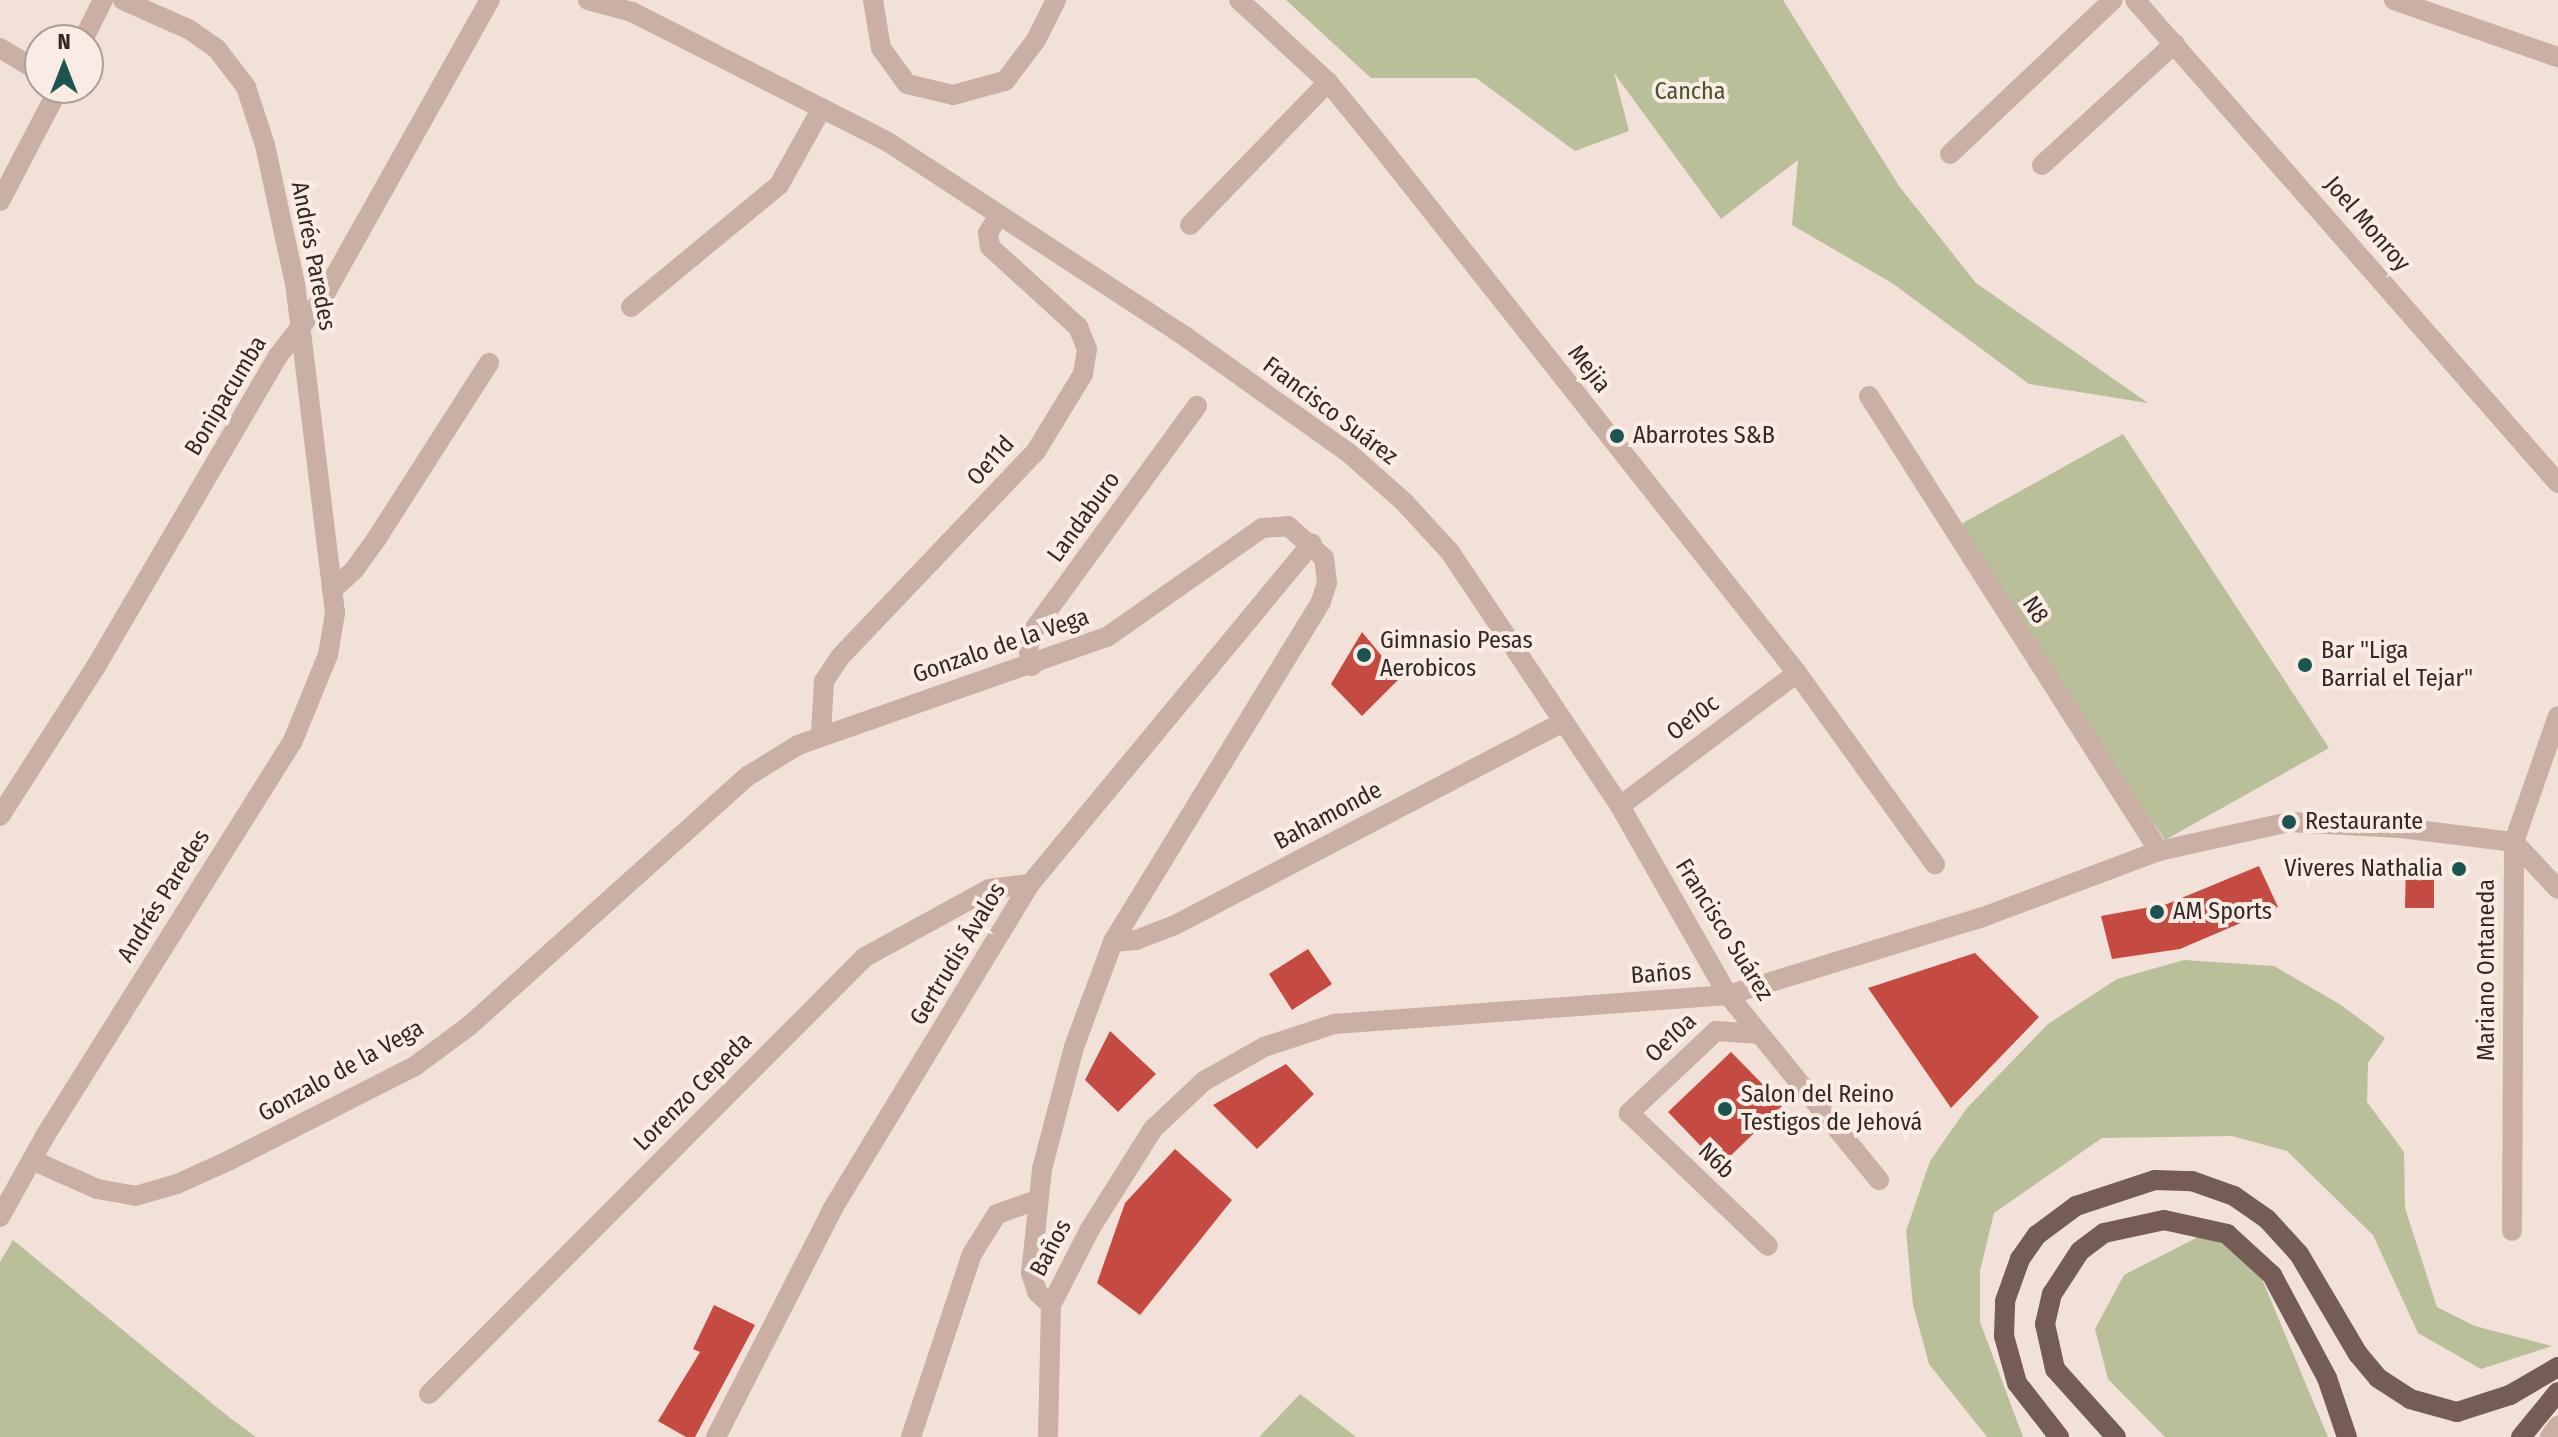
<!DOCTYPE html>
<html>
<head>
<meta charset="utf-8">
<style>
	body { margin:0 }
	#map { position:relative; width:2558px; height:1437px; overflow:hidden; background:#f1e1d8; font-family:"Fira Sans Condensed",sans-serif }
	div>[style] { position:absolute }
	.green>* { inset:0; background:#b9bf99 }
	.building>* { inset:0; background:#c54a42 }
	.lane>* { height:20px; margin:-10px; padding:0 10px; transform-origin:10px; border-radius:10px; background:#c9afa4 }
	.street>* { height:20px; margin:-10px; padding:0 10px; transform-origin:10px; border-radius:10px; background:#c9afa4 }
	.primary>* { height:20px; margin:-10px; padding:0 10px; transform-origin:10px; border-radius:10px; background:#765c57 }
	.dots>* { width:22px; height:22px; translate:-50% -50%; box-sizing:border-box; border:4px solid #f9ece4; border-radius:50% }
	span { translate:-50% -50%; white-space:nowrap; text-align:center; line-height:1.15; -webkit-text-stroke:8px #f9ece4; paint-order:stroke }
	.park-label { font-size:24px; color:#4b522a }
	.street-label { font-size:24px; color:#342826 }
	.poi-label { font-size:24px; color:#342826 }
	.left { translate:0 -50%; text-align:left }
	.right { translate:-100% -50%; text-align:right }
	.north { position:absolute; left:24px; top:24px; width:80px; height:80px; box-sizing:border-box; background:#f9ece4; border:2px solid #aa9e98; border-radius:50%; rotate:0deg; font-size:22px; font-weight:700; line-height:32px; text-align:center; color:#342826 }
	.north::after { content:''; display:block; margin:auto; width:28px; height:36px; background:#1c554f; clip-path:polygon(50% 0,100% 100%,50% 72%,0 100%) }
</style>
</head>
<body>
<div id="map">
	<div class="green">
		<i style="clip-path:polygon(1286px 0,1783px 0,1899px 186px,1976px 283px,2148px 403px,2029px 384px,1892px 283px,1792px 225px,1798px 160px,1721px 219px,1614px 73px,1629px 131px,1575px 151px,1476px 78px,1371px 78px)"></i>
		<i style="clip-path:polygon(2123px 434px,2329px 748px,2165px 840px,1952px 529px)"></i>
		<i style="clip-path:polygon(2184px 960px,2274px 966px,2341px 1005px,2385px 1038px,2368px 1063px,2367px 1102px,2404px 1152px,2405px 1208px,2437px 1307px,2475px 1326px,2552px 1346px,2481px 1369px,2418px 1333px,2373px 1235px,2287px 1151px,2232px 1136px,2102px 1138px,1994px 1213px,1980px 1271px,1980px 1322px,2023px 1437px,1987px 1437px,1929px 1364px,1913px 1305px,1906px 1231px,1930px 1161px,1967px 1108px,2048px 1024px,2117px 979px)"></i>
		<i style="clip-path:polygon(2200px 1236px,2230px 1246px,2259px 1272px,2328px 1437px,2165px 1437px,2108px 1379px,2095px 1329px,2124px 1275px)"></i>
		<i style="clip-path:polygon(13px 1240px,230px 1418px,256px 1437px,0 1437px,0 1262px)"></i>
		<i style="clip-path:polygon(1300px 1394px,1356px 1437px,1259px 1437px)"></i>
	</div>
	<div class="building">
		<i style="clip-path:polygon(1362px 632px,1400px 678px,1362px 716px,1331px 684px)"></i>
		<i style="clip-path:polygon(2406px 860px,2434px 860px,2434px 908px,2405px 908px)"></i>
		<i style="clip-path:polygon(2259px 866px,2278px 907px,2180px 949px,2112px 959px,2101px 916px,2167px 904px)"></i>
		<i style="clip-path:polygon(1308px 949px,1332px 984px,1292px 1010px,1269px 974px)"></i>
		<i style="clip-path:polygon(1975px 953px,2039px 1017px,1951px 1108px,1868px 988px)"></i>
		<i style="clip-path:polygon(1110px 1031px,1156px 1074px,1118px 1112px,1085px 1080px)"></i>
		<i style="clip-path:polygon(1731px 1052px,1783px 1105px,1720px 1166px,1668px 1112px)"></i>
		<i style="clip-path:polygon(1286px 1064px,1314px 1094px,1257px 1149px,1213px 1105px)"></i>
		<i style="clip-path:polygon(1175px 1149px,1232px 1200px,1140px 1315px,1097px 1283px,1125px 1203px)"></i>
		<i style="clip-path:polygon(714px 1305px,755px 1325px,695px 1437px,686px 1437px,658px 1421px,700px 1352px,693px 1349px)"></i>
	</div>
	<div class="lane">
		<i style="left:911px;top:1437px;width:193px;rotate:-71.6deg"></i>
		<i style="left:972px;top:1254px;width:47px;rotate:-58deg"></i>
		<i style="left:997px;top:1214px;width:42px;rotate:-19.3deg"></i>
		<i style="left:2550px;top:1437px;width:14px;rotate:-54deg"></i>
	</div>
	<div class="street">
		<i style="left:588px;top:0;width:46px;rotate:15.3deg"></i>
		<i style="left:632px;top:12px;width:287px;rotate:26.9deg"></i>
		<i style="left:888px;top:142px;width:356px;rotate:33.2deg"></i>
		<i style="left:1186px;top:337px;width:201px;rotate:35.5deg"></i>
		<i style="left:1350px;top:454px;width:72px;rotate:41.6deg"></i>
		<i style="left:1404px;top:502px;width:68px;rotate:47.4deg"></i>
		<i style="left:1450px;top:552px;width:306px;rotate:56.2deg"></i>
		<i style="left:1620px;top:806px;width:218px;rotate:60.3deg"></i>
		<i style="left:1728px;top:995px;width:239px;rotate:50.8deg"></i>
		<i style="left:873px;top:0;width:49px;rotate:80.5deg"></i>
		<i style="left:881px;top:48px;width:44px;rotate:54.2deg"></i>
		<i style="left:907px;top:84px;width:47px;rotate:13.4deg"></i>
		<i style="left:953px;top:95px;width:54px;rotate:-15.1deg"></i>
		<i style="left:1005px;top:81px;width:51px;rotate:-52.9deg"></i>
		<i style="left:1036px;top:40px;width:45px;rotate:-63.4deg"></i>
		<i style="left:1239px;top:0;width:121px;rotate:42.7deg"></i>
		<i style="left:1328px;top:82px;width:79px;rotate:50.7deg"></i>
		<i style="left:1378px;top:143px;width:676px;rotate:51.67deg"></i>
		<i style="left:1797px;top:673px;width:236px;rotate:54.2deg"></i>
		<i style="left:2135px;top:0;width:642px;rotate:48.79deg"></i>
		<i style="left:2394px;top:0;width:174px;rotate:19.2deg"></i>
		<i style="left:83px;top:40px;width:45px;rotate:-63.4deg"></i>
		<i style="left:0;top:48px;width:47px;rotate:31deg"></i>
		<i style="left:1950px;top:154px;width:224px;rotate:-43.4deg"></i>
		<i style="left:2042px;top:165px;width:180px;rotate:-42.5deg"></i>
		<i style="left:0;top:201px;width:127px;rotate:-62.4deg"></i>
		<i style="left:1190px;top:225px;width:199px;rotate:-46deg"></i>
		<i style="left:631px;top:307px;width:192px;rotate:-39.5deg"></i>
		<i style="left:779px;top:185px;width:88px;rotate:-60.8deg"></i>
		<i style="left:1869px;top:396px;width:540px;rotate:57.49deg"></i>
		<i style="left:332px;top:590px;width:30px;rotate:-42deg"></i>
		<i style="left:354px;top:570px;width:39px;rotate:-54deg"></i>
		<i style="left:377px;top:538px;width:208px;rotate:-57.4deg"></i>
		<i style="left:1032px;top:666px;width:19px;rotate:-102deg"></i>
		<i style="left:1028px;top:647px;width:20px;rotate:-70deg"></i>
		<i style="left:1035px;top:628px;width:275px;rotate:-53.9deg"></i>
		<i style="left:821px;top:734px;width:53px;rotate:-86.8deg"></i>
		<i style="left:824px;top:681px;width:29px;rotate:-56deg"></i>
		<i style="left:840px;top:657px;width:284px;rotate:-46.4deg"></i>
		<i style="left:1036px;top:451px;width:90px;rotate:-58.6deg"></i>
		<i style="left:1083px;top:374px;width:25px;rotate:-81deg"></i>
		<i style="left:1087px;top:349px;width:24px;rotate:-112deg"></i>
		<i style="left:1078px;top:327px;width:119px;rotate:-137.7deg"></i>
		<i style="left:990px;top:247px;width:14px;rotate:-98deg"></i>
		<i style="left:988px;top:233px;width:19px;rotate:-58deg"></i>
		<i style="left:1620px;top:806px;width:221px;rotate:-36.9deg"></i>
		<i style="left:0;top:816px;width:176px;rotate:-57.3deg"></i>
		<i style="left:95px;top:668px;width:362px;rotate:-59.6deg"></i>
		<i style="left:278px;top:356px;width:72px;rotate:-52.3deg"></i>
		<i style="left:322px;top:299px;width:343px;rotate:-60.7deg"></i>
		<i style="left:2514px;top:842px;width:64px;rotate:46.9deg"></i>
		<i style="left:1113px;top:942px;width:23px;rotate:-5deg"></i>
		<i style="left:1136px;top:940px;width:42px;rotate:-21deg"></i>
		<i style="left:1175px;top:925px;width:438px;rotate:-27.6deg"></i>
		<i style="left:1759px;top:1034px;width:43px;rotate:-176deg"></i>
		<i style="left:1716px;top:1031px;width:120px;rotate:136.7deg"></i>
		<i style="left:1629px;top:1113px;width:192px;rotate:43.7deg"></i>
		<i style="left:32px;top:1160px;width:71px;rotate:24deg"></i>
		<i style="left:97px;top:1189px;width:39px;rotate:10deg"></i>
		<i style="left:135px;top:1196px;width:44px;rotate:-15.9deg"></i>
		<i style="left:177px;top:1184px;width:58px;rotate:-24.4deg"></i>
		<i style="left:230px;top:1160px;width:208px;rotate:-26.9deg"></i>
		<i style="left:415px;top:1066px;width:67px;rotate:-36.5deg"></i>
		<i style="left:469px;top:1026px;width:375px;rotate:-41.9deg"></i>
		<i style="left:748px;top:776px;width:59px;rotate:-31.8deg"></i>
		<i style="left:798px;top:745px;width:327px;rotate:-19.3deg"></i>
		<i style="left:1107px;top:637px;width:189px;rotate:-35.1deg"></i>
		<i style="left:1262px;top:528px;width:26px;rotate:-4deg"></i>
		<i style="left:1288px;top:526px;width:48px;rotate:41.6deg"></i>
		<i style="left:1324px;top:558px;width:25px;rotate:83deg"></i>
		<i style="left:1327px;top:583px;width:20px;rotate:108deg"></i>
		<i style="left:1321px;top:602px;width:399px;rotate:121.5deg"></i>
		<i style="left:1113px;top:942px;width:112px;rotate:110.4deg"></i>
		<i style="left:1074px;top:1047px;width:126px;rotate:104.7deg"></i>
		<i style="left:1042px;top:1169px;width:105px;rotate:96deg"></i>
		<i style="left:1031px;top:1273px;width:20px;rotate:72deg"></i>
		<i style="left:1037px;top:1292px;width:19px;rotate:43deg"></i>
		<i style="left:0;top:1217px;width:93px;rotate:-60.9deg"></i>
		<i style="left:45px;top:1136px;width:464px;rotate:-57.9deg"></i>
		<i style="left:292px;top:743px;width:95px;rotate:-67.8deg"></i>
		<i style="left:328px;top:655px;width:43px;rotate:-80.5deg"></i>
		<i style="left:335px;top:613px;width:331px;rotate:-96.9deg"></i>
		<i style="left:295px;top:284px;width:142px;rotate:-102.2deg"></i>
		<i style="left:265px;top:145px;width:61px;rotate:-108.1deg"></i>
		<i style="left:246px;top:87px;width:48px;rotate:-127.3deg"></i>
		<i style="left:217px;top:49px;width:35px;rotate:-145deg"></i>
		<i style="left:188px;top:29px;width:71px;rotate:-156deg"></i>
		<i style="left:2512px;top:1231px;width:389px;rotate:-89.7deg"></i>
		<i style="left:2514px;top:842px;width:133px;rotate:-70.8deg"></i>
		<i style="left:429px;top:1394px;width:617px;rotate:-45.07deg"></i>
		<i style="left:865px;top:957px;width:141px;rotate:-28.7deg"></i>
		<i style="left:989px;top:889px;width:41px;rotate:-7deg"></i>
		<i style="left:716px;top:1437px;width:257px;rotate:-62.9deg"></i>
		<i style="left:833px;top:1208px;width:379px;rotate:-58.7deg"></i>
		<i style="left:1030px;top:884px;width:442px;rotate:-50.4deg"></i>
		<i style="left:1048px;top:1437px;width:132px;rotate:-88.7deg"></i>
		<i style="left:1051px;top:1305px;width:85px;rotate:-62.8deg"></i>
		<i style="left:1090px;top:1229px;width:118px;rotate:-57.8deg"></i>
		<i style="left:1153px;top:1129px;width:70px;rotate:-43.3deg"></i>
		<i style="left:1204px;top:1081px;width:69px;rotate:-29.5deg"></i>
		<i style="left:1264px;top:1047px;width:74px;rotate:-18.2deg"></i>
		<i style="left:1334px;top:1024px;width:395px;rotate:-4.2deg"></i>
		<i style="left:1728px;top:995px;width:267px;rotate:-17deg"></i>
		<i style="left:1983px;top:917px;width:188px;rotate:-20.6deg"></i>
		<i style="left:2159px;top:851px;width:133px;rotate:-12.6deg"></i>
		<i style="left:2289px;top:822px;width:112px;rotate:3.1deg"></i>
		<i style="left:2401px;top:828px;width:114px;rotate:7.1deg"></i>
	</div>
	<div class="primary">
		<i style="left:2059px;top:1437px;width:68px;rotate:-127.9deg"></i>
		<i style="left:2017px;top:1383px;width:49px;rotate:-105.5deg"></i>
		<i style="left:2004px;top:1336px;width:35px;rotate:-88deg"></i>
		<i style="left:2005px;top:1301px;width:45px;rotate:-70.3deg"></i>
		<i style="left:2020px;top:1259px;width:29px;rotate:-55deg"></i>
		<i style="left:2037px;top:1235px;width:49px;rotate:-36.6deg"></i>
		<i style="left:2076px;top:1206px;width:83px;rotate:-18.2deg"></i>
		<i style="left:2155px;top:1180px;width:37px;rotate:2deg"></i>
		<i style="left:2192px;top:1181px;width:45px;rotate:19.7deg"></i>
		<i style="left:2234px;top:1196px;width:40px;rotate:34.9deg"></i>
		<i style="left:2267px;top:1219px;width:47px;rotate:47.6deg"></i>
		<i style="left:2299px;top:1254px;width:116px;rotate:59.5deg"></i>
		<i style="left:2358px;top:1354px;width:31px;rotate:50deg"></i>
		<i style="left:2378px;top:1378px;width:38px;rotate:33deg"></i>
		<i style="left:2410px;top:1399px;width:49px;rotate:15.5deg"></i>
		<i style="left:2457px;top:1412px;width:56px;rotate:-17.8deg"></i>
		<i style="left:2510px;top:1395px;width:56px;rotate:-30.3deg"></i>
		<i style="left:2116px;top:1437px;width:91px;rotate:-131.9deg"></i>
		<i style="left:2055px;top:1369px;width:46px;rotate:-102.5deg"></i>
		<i style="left:2045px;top:1324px;width:31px;rotate:-77deg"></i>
		<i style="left:2052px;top:1294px;width:51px;rotate:-56.9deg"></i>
		<i style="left:2080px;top:1251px;width:30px;rotate:-37deg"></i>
		<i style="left:2104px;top:1233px;width:61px;rotate:-12.2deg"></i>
		<i style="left:2164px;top:1220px;width:65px;rotate:12.5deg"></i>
		<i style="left:2227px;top:1234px;width:61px;rotate:42.3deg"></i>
		<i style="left:2272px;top:1275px;width:117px;rotate:61.9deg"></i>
		<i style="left:2327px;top:1378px;width:62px;rotate:71.3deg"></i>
		<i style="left:2521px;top:1437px;width:58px;rotate:-50.6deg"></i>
	</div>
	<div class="dots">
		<i style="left:1617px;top:436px;background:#1c554f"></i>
		<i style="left:1364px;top:655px;background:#1c554f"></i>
		<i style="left:2305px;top:665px;background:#1c554f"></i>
		<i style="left:2289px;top:822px;background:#1c554f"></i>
		<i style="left:2459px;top:869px;background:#1c554f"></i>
		<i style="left:2157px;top:912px;background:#1c554f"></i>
		<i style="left:1725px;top:1109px;background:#1c554f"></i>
	</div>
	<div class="park-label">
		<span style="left:1690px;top:92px">Cancha</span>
	</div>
	<div class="street-label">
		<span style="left:2367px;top:224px;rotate:49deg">Joel Monroy</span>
		<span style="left:313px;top:256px;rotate:79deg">Andrés Paredes</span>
		<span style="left:1589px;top:369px;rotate:52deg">Mejia</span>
		<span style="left:226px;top:396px;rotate:-59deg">Bonipacumba</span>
		<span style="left:1330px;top:411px;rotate:37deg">Francisco Suárez</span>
		<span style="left:991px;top:461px;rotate:-48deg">Oe11d</span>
		<span style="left:1084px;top:517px;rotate:-54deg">Landaburo</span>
		<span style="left:2035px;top:610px;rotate:57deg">N8</span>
		<span style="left:1001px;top:646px;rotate:-19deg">Gonzalo de la Vega</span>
		<span style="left:1693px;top:718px;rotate:-37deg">Oe10c</span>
		<span style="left:1328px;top:816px;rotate:-28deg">Bahamonde</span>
		<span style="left:164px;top:896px;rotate:-58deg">Andrés Paredes</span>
		<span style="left:1724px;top:930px;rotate:58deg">Francisco Suárez</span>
		<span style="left:958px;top:954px;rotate:-59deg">Gertrudis Ávalos</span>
		<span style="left:2487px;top:970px;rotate:-90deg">Mariano Ontaneda</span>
		<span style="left:1661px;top:974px;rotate:-4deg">Baños</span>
		<span style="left:1671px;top:1038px;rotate:-43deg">Oe10a</span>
		<span style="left:341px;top:1071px;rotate:-29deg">Gonzalo de la Vega</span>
		<span style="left:693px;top:1092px;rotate:-45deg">Lorenzo Cepeda</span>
		<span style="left:1716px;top:1161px;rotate:44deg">N6b</span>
		<span style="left:1051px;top:1248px;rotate:-62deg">Baños</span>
	</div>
	<div class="poi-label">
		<span class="left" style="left:1633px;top:436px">Abarrotes S&amp;B</span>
		<span class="left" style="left:1380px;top:655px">Gimnasio Pesas<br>Aerobicos</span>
		<span class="left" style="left:2321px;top:665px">Bar "Liga<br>Barrial el Tejar"</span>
		<span class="left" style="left:2305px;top:822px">Restaurante</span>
		<span class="right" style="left:2443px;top:869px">Viveres Nathalia</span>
		<span class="left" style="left:2173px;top:912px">AM Sports</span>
		<span class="left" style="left:1741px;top:1109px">Salon del Reino<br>Testigos de Jehová</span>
	</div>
	<div class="north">N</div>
</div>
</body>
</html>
